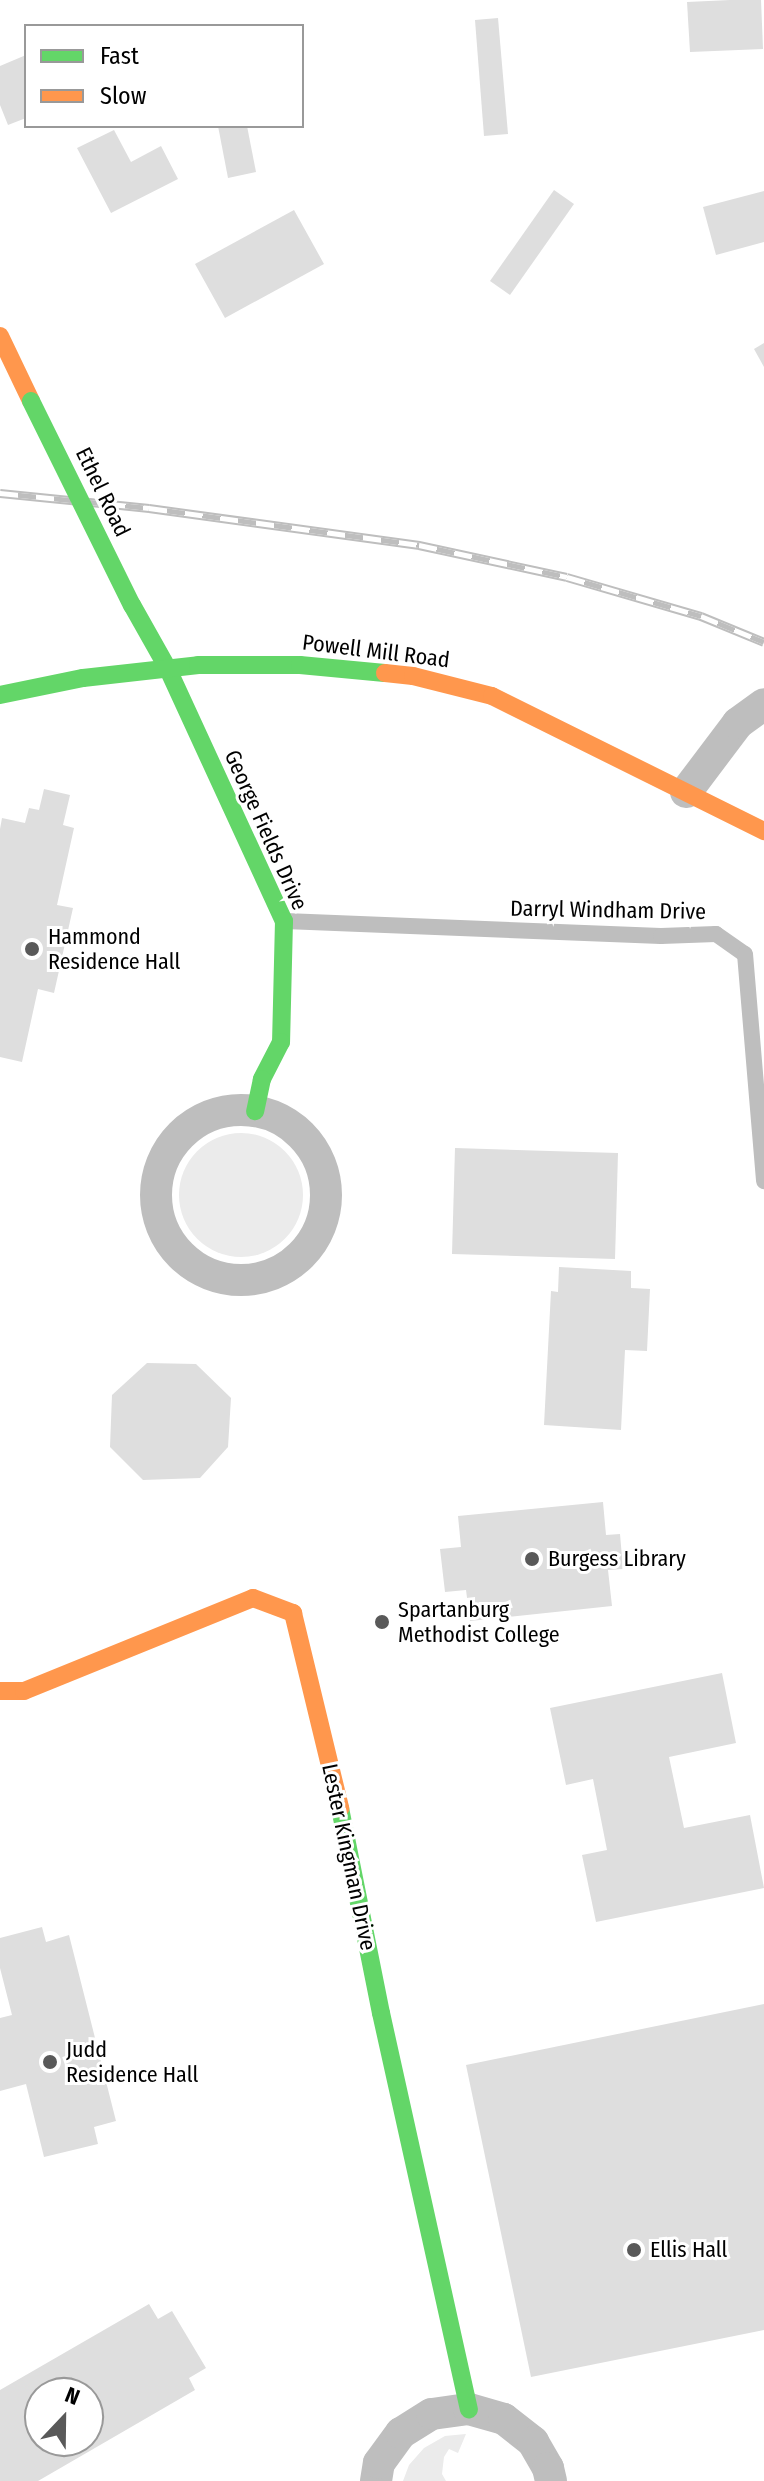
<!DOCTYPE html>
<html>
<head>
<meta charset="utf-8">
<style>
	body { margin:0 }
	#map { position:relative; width:764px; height:2481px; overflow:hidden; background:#fff; font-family:"Fira Sans Condensed",sans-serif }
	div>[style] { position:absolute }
	.green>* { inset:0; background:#ebebeb }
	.round { border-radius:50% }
	.building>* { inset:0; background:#dedede }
	.lane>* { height:16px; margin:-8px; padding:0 8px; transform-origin:8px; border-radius:8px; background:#bebebe }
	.street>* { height:32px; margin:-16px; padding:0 16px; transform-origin:16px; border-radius:16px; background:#bebebe }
	.street>.ring { margin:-16px; padding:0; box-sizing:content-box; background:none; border:32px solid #bebebe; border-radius:50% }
	.fast>* { height:18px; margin:-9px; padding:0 9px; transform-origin:9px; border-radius:9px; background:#63d668 }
	.slow>* { height:18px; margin:-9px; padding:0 9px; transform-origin:9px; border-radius:9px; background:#ff974d }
	.rail>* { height:9px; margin-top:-4.5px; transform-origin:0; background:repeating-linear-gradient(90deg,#fff 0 18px,#bebebe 0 36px); box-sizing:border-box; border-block:2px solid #bebebe }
	.fast-bridge>* { height:18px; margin:-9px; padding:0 9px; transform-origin:9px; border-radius:9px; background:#63d668 }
	.dots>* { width:22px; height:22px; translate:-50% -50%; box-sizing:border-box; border:4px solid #fff; border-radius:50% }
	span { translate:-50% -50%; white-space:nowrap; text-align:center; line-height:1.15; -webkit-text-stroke:6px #fff; paint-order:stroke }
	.street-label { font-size:22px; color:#000 }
	.poi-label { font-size:22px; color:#000 }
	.left { translate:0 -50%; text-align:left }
	.legend { position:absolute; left:24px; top:24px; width:280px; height:104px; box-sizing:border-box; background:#fff; border:2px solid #999; margin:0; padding:10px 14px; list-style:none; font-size:24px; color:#000 }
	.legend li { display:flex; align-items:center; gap:16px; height:40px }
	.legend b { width:40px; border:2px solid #999 }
	.north { position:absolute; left:24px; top:2377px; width:80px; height:80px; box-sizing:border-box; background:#fff; border:2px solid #999; border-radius:50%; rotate:22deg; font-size:22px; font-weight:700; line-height:32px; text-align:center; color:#000 }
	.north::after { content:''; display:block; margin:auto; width:28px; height:36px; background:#595959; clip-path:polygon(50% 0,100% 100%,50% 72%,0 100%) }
</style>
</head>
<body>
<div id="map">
	<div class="green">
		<i class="round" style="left:179px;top:1133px;width:124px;height:124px"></i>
		<i style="clip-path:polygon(466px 2434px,458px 2453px,449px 2449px,444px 2457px,442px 2474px,446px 2481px,403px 2481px,409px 2465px,424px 2448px,445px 2436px)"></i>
	</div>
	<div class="building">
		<i style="clip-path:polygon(730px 0,761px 0,763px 49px,690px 52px,687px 2px)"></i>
		<i style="clip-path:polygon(498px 18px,508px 134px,484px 136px,475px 20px)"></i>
		<i style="clip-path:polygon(26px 55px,26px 118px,8px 125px,0 105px,0 66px)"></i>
		<i style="clip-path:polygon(218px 126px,247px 126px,256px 172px,228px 178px)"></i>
		<i style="clip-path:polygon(114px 130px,131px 162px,161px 146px,178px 179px,111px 213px,77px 148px)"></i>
		<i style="clip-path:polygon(554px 190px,574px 204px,510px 295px,490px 281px)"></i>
		<i style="clip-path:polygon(764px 191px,764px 242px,716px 255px,703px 207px)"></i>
		<i style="clip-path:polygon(294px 210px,324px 264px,225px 318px,195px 264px)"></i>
		<i style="clip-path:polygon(764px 343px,764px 367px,754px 349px)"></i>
		<i style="clip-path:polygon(44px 789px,70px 795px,63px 825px,74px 828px,57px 905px,73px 908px,54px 993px,38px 989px,22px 1062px,0 1057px,0 829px,2px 818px,25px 823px,29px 808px,39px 810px)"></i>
		<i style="clip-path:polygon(455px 1148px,618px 1153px,615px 1259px,452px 1254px)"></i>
		<i style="clip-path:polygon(559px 1267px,631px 1271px,631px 1288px,650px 1289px,647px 1351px,625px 1350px,621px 1430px,544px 1425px,551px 1291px,558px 1292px)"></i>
		<i style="clip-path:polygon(147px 1363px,196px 1364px,231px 1398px,228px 1447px,200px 1478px,143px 1480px,110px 1447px,112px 1395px)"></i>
		<i style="clip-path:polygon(603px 1502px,606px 1535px,620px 1534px,623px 1569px,608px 1570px,612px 1606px,470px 1621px,466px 1590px,445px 1592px,440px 1549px,461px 1547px,458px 1516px)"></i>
		<i style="clip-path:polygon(722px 1673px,736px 1743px,669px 1757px,684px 1828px,750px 1815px,764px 1888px,596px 1922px,582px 1855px,607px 1850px,593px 1779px,566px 1785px,550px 1708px)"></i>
		<i style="clip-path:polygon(42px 1927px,46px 1942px,69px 1935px,116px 2121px,94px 2127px,98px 2144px,44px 2157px,26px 2084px,0 2091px,0 2018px,12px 2015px,0 1968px,0 1938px)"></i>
		<i style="clip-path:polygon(764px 2004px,764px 2330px,531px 2377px,466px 2065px)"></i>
		<i style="clip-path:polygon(evenodd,149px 2304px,158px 2319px,172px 2311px,206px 2368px,189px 2378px,195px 2390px,38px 2481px,0 2481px,0 2390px,149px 2304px,40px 2393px,88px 2393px,88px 2441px,40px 2441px,40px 2393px)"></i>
	</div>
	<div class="lane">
		<i style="left:285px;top:921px;width:376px;rotate:2.3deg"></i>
		<i style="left:661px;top:936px;width:55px;rotate:-2.1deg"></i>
		<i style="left:716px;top:934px;width:35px;rotate:35deg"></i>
		<i style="left:745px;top:954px;width:228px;rotate:85.2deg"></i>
	</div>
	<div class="street">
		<i style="left:686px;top:792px;width:86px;rotate:-53deg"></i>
		<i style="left:738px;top:723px;width:32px;rotate:-36deg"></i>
		<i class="ring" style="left:156px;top:1110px;width:138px;height:138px"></i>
		<i style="left:376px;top:2481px;width:18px;rotate:-81deg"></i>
		<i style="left:379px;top:2463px;width:37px;rotate:-54deg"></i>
		<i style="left:401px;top:2433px;width:36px;rotate:-32deg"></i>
		<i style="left:432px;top:2414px;width:37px;rotate:-8deg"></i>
		<i style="left:469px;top:2409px;width:36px;rotate:16deg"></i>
		<i style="left:504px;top:2419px;width:37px;rotate:38deg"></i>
		<i style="left:533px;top:2442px;width:30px;rotate:60deg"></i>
		<i style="left:548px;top:2468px;width:13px;rotate:77deg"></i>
	</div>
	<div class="fast">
		<i style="left:132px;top:605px;width:71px;rotate:60.6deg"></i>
		<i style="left:167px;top:667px;width:280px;rotate:65.3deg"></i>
		<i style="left:284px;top:921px;width:121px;rotate:91.4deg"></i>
		<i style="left:281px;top:1042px;width:42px;rotate:117.2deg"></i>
		<i style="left:262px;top:1079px;width:33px;rotate:102deg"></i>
		<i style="left:0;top:695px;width:85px;rotate:-11.6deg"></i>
		<i style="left:83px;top:678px;width:116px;rotate:-6.4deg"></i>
		<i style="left:198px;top:665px;width:102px"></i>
		<i style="left:300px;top:665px;width:85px;rotate:5.4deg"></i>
		<i style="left:340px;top:1808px;width:209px;rotate:78.7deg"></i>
		<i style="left:381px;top:2013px;width:406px;rotate:77.5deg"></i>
	</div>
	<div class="slow">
		<i style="left:0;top:336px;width:72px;rotate:64.5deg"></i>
		<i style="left:385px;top:673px;width:28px;rotate:6deg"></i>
		<i style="left:413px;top:676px;width:81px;rotate:14.2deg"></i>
		<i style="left:492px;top:696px;width:304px;rotate:26.4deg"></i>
		<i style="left:0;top:1691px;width:24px"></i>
		<i style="left:24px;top:1691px;width:247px;rotate:-22.1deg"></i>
		<i style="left:253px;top:1598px;width:43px;rotate:20.6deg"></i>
		<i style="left:293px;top:1613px;width:201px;rotate:76.4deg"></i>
	</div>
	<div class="rail">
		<i style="left:0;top:493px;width:150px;rotate:5.7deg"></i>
		<i style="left:149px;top:508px;width:273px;rotate:7.8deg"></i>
		<i style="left:419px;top:545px;width:151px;rotate:12.2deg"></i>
		<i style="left:567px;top:577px;width:140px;rotate:16.2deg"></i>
		<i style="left:701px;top:616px;width:68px;rotate:22.4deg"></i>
	</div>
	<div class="fast-bridge">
		<i style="left:31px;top:401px;width:228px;rotate:63.7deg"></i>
	</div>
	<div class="dots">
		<i style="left:32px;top:949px;background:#595959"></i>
		<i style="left:532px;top:1559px;background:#595959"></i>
		<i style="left:382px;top:1622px;background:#595959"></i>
		<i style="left:50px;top:2062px;background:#595959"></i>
		<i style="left:634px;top:2250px;background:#595959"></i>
	</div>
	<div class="street-label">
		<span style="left:103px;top:492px;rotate:64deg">Ethel Road</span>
		<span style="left:376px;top:651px;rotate:7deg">Powell Mill Road</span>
		<span style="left:266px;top:830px;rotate:66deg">George Fields Drive</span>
		<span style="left:608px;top:910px;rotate:1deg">Darryl Windham Drive</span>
		<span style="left:349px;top:1857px;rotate:78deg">Lester Kingman Drive</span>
	</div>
	<div class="poi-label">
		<span class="left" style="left:48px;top:949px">Hammond<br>Residence Hall</span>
		<span class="left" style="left:548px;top:1559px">Burgess Library</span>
		<span class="left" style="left:398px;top:1622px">Spartanburg<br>Methodist College</span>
		<span class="left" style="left:66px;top:2062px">Judd<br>Residence Hall</span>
		<span class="left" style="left:650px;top:2250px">Ellis Hall</span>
	</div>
	<ul class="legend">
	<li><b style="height:10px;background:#63d668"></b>Fast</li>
	<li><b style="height:10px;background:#ff974d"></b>Slow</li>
	</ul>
	<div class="north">N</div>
</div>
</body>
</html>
